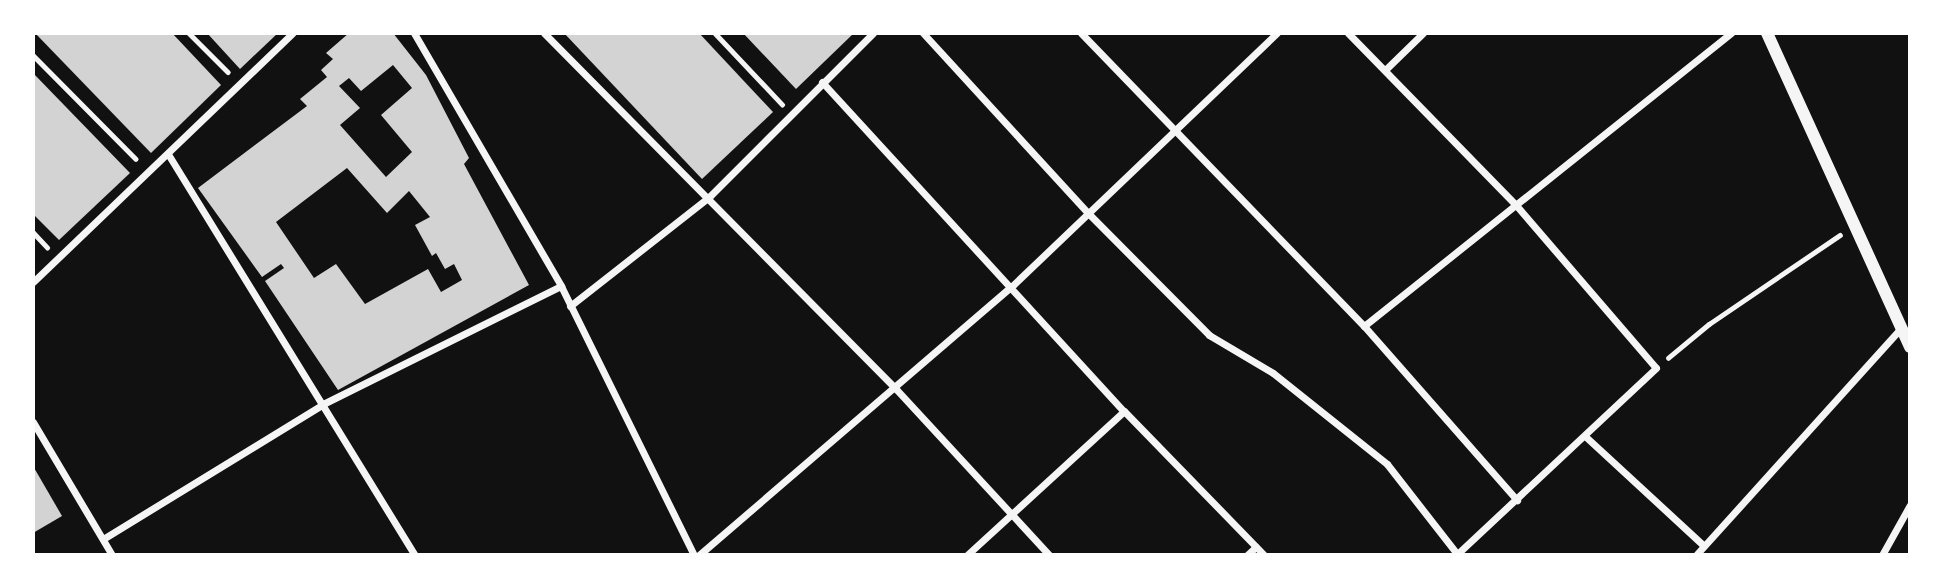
<!DOCTYPE html>
<html>
<head>
<meta charset="utf-8">
<style>
	body { margin:0 }
	#map { position:relative; width:1943px; height:588px; overflow:hidden; background:#111; font-family:Lato,sans-serif }
	div>[style] { position:absolute }
	.building>* { inset:0; background:#d3d3d3 }
	.path>* { height:4.5px; margin:-2.25px; padding:0 2.25px; transform-origin:2.25px; border-radius:2.25px; background:#f5f5f5 }
	.minor>* { height:7px; margin:-3.5px; padding:0 3.5px; transform-origin:3.5px; border-radius:3.5px; background:#f5f5f5 }
	.tertiary>* { height:12px; margin:-6px; padding:0 6px; transform-origin:6px; border-radius:6px; background:#f5f5f5 }
	span { translate:-50% -50%; white-space:nowrap; text-align:center; line-height:1.15; -webkit-text-stroke:7px #fff; paint-order:stroke }
	.frame { position:absolute; inset:0; border:35px solid #fff; pointer-events:none }
</style>
</head>
<body>
<div id="map">
	<div class="building">
		<i style="clip-path:polygon(35px 33px,172px 33px,221px 85px,151px 153px)"></i>
		<i style="clip-path:polygon(207px 33px,278px 33px,240px 69px)"></i>
		<i style="clip-path:polygon(evenodd,349px 33px,393px 33px,426px 75px,469px 158px,464px 164px,529px 285px,338px 390px,265px 281px,284px 268px,281px 264px,262px 277px,198px 188px,307px 106px,300px 99px,327px 77px,321px 70px,333px 59px,326px 53px,349px 33px,393px 65px,412px 88px,381px 115px,412px 152px,386px 177px,340px 125px,360px 108px,339px 86px,349px 78px,361px 91px,393px 65px,349px 33px,347px 168px,387px 213px,409px 191px,430px 217px,415px 225px,432px 256px,436px 253px,445px 269px,454px 264px,462px 280px,441px 292px,428px 269px,365px 304px,336px 264px,314px 278px,276px 222px,347px 168px)"></i>
		<i style="clip-path:polygon(564px 33px,699px 33px,773px 112px,702px 179px)"></i>
		<i style="clip-path:polygon(743px 33px,854px 33px,796px 89px)"></i>
		<i style="clip-path:polygon(33px 73px,130px 173px,59px 240px,33px 214px)"></i>
		<i style="clip-path:polygon(33px 466px,62px 516px,33px 533px)"></i>
	</div>
	<div class="path">
		<i style="left:189px;top:33px;width:55px;rotate:45deg"></i>
		<i style="left:715px;top:33px;width:98px;rotate:46.7deg"></i>
		<i style="left:33px;top:55px;width:146px;rotate:45.3deg"></i>
		<i style="left:33px;top:232px;width:21px;rotate:47deg"></i>
		<i style="left:1668px;top:358px;width:53px;rotate:-39.7deg"></i>
		<i style="left:1709px;top:324px;width:158px;rotate:-34.2deg"></i>
	</div>
	<div class="minor">
		<i style="left:414px;top:33px;width:293px;rotate:59.8deg"></i>
		<i style="left:561px;top:286px;width:300px;rotate:63.7deg"></i>
		<i style="left:544px;top:33px;width:501px;rotate:45.32deg"></i>
		<i style="left:896px;top:389px;width:226px;rotate:47.3deg"></i>
		<i style="left:923px;top:33px;width:244px;rotate:47.5deg"></i>
		<i style="left:1088px;top:213px;width:172px;rotate:45.2deg"></i>
		<i style="left:1209px;top:335px;width:74px;rotate:30.7deg"></i>
		<i style="left:1273px;top:373px;width:146px;rotate:38.6deg"></i>
		<i style="left:1387px;top:464px;width:114px;rotate:52.1deg"></i>
		<i style="left:1081px;top:33px;width:407px;rotate:46deg"></i>
		<i style="left:1364px;top:326px;width:232px;rotate:48.7deg"></i>
		<i style="left:1348px;top:33px;width:239px;rotate:45.7deg"></i>
		<i style="left:1515px;top:204px;width:216px;rotate:49.3deg"></i>
		<i style="left:1656px;top:368px;width:274px;rotate:136.9deg"></i>
		<i style="left:1385px;top:70px;width:53px;rotate:-44.2deg"></i>
		<i style="left:822px;top:82px;width:447px;rotate:47.5deg"></i>
		<i style="left:1124px;top:411px;width:201px;rotate:45.8deg"></i>
		<i style="left:168px;top:154px;width:471px;rotate:58.4deg"></i>
		<i style="left:33px;top:282px;width:360px;rotate:-43.8deg"></i>
		<i style="left:570px;top:306px;width:177px;rotate:-38.1deg"></i>
		<i style="left:709px;top:197px;width:232px;rotate:-45deg"></i>
		<i style="left:1364px;top:326px;width:470px;rotate:-38.6deg"></i>
		<i style="left:33px;top:422px;width:155px;rotate:59.3deg"></i>
		<i style="left:1586px;top:437px;width:159px;rotate:42.7deg"></i>
		<i style="left:103px;top:539px;width:260px;rotate:-31.5deg"></i>
		<i style="left:325px;top:403px;width:263px;rotate:-26.4deg"></i>
		<i style="left:699px;top:555px;width:411px;rotate:-40.7deg"></i>
		<i style="left:1011px;top:287px;width:368px;rotate:-43.7deg"></i>
		<i style="left:967px;top:555px;width:213px;rotate:-42.5deg"></i>
		<i style="left:1247px;top:555px;width:12px;rotate:-42deg"></i>
		<i style="left:1696px;top:555px;width:306px;rotate:-47.9deg"></i>
		<i style="left:1882px;top:555px;width:57px;rotate:-60.8deg"></i>
	</div>
	<div class="tertiary">
		<i style="left:1767px;top:33px;width:345px;rotate:65.5deg"></i>
	</div>
	<div class="frame"></div>
</div>
</body>
</html>
